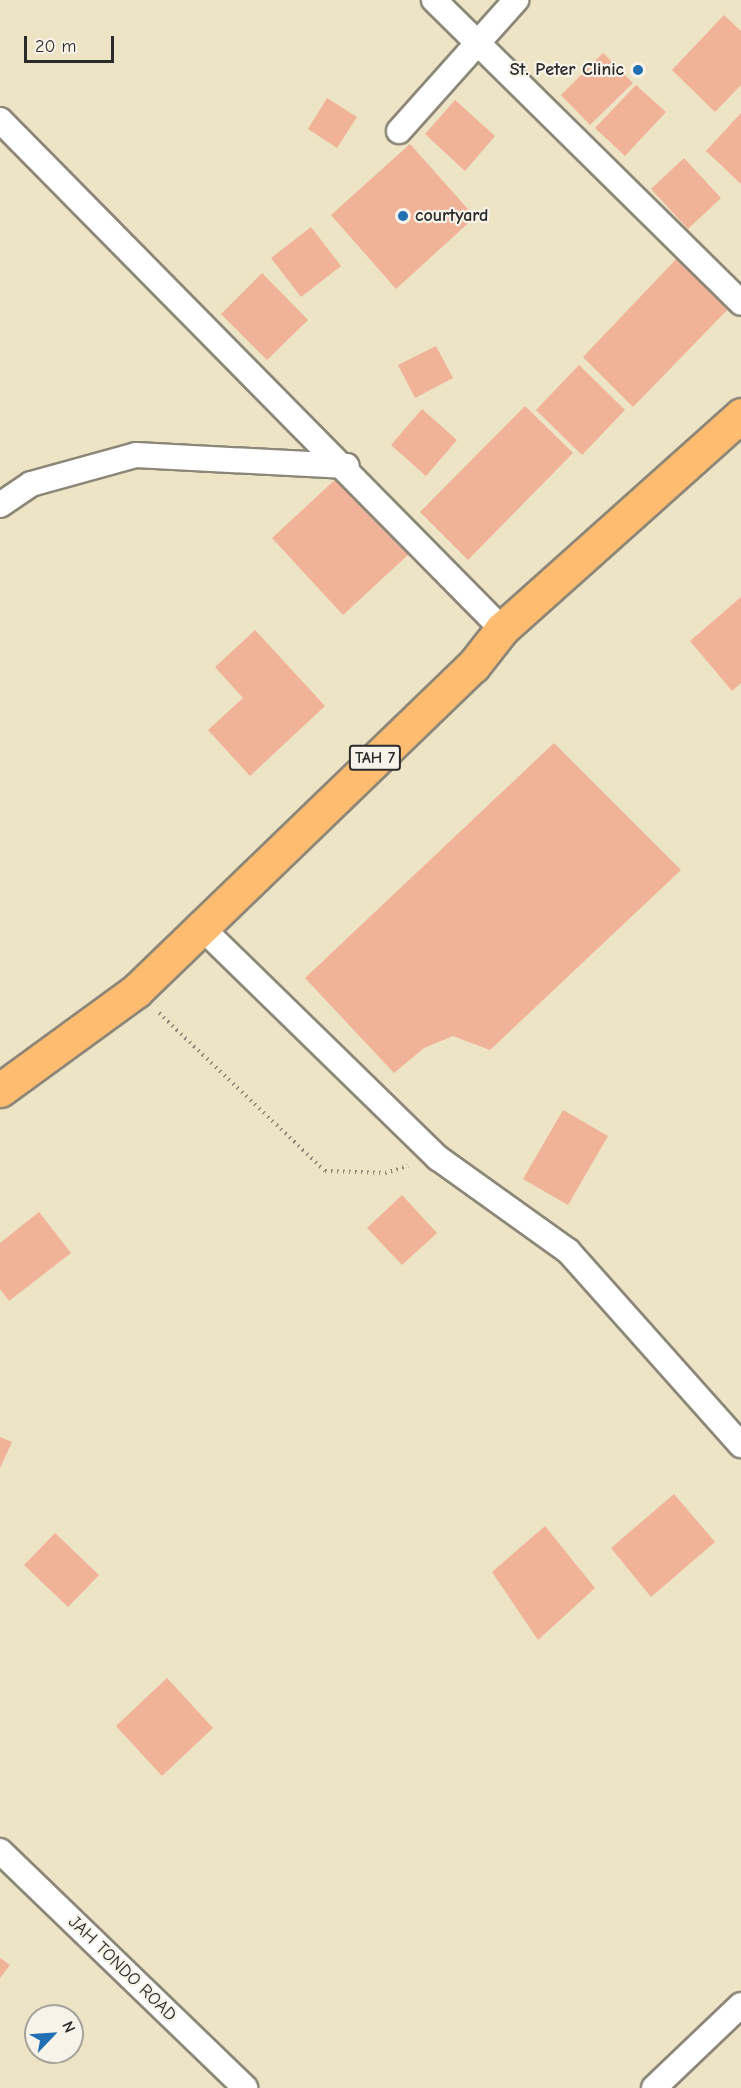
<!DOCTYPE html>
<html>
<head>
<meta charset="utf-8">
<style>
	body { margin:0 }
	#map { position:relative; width:741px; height:2088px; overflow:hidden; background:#ede3c5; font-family:"Comic Neue",sans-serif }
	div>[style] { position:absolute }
	.building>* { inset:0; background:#f1b398 }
	.path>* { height:4px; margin-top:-2px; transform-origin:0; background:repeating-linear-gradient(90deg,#8c8778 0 1.5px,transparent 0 6px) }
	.roads { filter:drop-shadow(2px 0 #8c8778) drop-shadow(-2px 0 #8c8778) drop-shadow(0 2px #8c8778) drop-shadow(0 -2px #8c8778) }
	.street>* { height:24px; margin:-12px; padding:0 12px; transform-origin:12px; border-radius:12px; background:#fff }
	.highway>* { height:33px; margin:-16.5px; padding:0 16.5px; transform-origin:16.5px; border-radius:16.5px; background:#fdbc6f }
	.dots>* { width:16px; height:16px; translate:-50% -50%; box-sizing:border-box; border:3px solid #f7f3e8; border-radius:50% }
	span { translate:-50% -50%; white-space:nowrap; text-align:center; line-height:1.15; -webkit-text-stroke:4.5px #f7f3e8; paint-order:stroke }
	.shield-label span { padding:2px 4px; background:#f7f3e8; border:2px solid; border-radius:4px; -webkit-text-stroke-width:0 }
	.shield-label { font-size:16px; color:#2b2b2b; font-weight:700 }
	.poi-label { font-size:18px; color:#2b2b2b; font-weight:700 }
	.right { translate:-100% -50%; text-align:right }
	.left { translate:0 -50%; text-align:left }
	.street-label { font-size:18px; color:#2b2b2b }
	.north { position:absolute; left:24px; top:2004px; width:60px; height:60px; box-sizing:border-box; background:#f7f3e8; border:2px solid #a5a39c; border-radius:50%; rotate:65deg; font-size:16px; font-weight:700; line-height:24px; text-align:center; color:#2b2b2b }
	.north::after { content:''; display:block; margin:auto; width:21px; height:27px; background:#1f6fb2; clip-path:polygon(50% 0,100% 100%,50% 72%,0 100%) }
	.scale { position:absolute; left:24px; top:36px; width:90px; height:27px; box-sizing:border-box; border:3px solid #2b2b2b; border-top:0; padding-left:8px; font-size:18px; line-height:21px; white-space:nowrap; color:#2b2b2b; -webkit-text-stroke:4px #f7f3e8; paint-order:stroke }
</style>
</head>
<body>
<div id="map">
	<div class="building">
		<i style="clip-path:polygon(724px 15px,741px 31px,741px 85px,715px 112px,672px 70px)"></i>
		<i style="clip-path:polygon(603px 53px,633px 83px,590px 125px,561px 95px)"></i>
		<i style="clip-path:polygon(636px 85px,666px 112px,625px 156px,595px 128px)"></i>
		<i style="clip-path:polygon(327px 98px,357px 117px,337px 148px,308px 129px)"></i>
		<i style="clip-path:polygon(455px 100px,495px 136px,465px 171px,425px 134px)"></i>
		<i style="clip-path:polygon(741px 113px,741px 184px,706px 151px)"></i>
		<i style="clip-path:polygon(410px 144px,475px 217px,396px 289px,331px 215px)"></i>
		<i style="clip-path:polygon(684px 158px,721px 198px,688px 229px,651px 189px)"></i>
		<i style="clip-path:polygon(311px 227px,341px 266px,301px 297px,271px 258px)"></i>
		<i style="clip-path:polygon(682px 253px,734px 303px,633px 407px,583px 357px)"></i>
		<i style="clip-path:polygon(262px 273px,308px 320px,267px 360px,221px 314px)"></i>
		<i style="clip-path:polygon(436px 346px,453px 378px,415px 398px,398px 365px)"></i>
		<i style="clip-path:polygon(579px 365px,625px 410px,582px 455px,536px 410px)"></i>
		<i style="clip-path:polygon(525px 406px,573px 453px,468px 560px,420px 512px)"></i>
		<i style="clip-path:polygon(422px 409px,457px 440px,426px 476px,391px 445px)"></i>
		<i style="clip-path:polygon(339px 476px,410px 553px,343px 615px,272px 538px)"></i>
		<i style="clip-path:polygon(741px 597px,741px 683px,732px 691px,690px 641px)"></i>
		<i style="clip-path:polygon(255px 630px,325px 706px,250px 776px,208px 730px,243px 698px,215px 667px)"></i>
		<i style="clip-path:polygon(554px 743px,681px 870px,490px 1050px,453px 1036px,424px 1048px,394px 1073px,305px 978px)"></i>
		<i style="clip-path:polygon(563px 1110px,608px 1136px,568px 1205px,523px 1179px)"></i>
		<i style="clip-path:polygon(402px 1195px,437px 1233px,402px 1265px,367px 1228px)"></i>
		<i style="clip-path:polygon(39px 1212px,71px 1253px,9px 1301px,0 1289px,0 1243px)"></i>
		<i style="clip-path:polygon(0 1437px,12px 1442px,0 1468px)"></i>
		<i style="clip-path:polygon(674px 1494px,715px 1542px,651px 1597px,611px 1548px)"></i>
		<i style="clip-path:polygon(545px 1526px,595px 1588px,538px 1640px,492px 1572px)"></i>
		<i style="clip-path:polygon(55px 1533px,99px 1575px,68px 1607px,24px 1565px)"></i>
		<i style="clip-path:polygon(167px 1678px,213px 1728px,162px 1776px,116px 1726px)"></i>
		<i style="clip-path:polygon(0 1958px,10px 1965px,0 1978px)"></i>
	</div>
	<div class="path">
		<i style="left:159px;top:1013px;width:229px;rotate:43.6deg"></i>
		<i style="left:325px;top:1171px;width:60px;rotate:1.9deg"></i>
		<i style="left:385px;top:1173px;width:24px;rotate:-17deg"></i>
	</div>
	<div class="roads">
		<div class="street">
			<i style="left:434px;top:0;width:431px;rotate:44.6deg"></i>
			<i style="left:0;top:120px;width:715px;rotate:45.4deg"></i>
			<i style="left:399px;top:131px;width:176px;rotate:-48.2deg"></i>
			<i style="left:0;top:505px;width:37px;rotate:-34deg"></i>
			<i style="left:31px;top:484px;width:109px;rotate:-15.4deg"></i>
			<i style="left:136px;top:455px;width:211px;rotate:3deg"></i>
			<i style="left:199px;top:925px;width:334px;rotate:44.3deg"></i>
			<i style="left:438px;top:1158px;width:160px;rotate:35.6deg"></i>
			<i style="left:568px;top:1251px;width:260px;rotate:48.3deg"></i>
			<i style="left:0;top:1851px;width:341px;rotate:44deg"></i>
			<i style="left:654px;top:2088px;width:120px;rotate:-43.7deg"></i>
		</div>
		<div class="highway">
			<i style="left:0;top:1090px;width:168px;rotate:-36.1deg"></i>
			<i style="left:136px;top:991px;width:468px;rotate:-44deg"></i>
			<i style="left:473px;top:666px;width:47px;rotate:-51.9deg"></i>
			<i style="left:502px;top:629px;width:321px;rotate:-41.8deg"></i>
		</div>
	</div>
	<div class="dots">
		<i style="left:638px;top:70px;background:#1f6fb2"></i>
		<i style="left:403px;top:216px;background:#1f6fb2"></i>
	</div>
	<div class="shield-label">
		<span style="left:375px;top:758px">TAH 7</span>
	</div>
	<div class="poi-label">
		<span class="right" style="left:624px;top:70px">St. Peter Clinic</span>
		<span class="left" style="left:415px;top:216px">courtyard</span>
	</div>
	<div class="street-label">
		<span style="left:122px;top:1969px;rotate:44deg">JAH TONDO ROAD</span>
	</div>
	<div class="north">N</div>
	<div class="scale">20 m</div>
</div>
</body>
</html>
